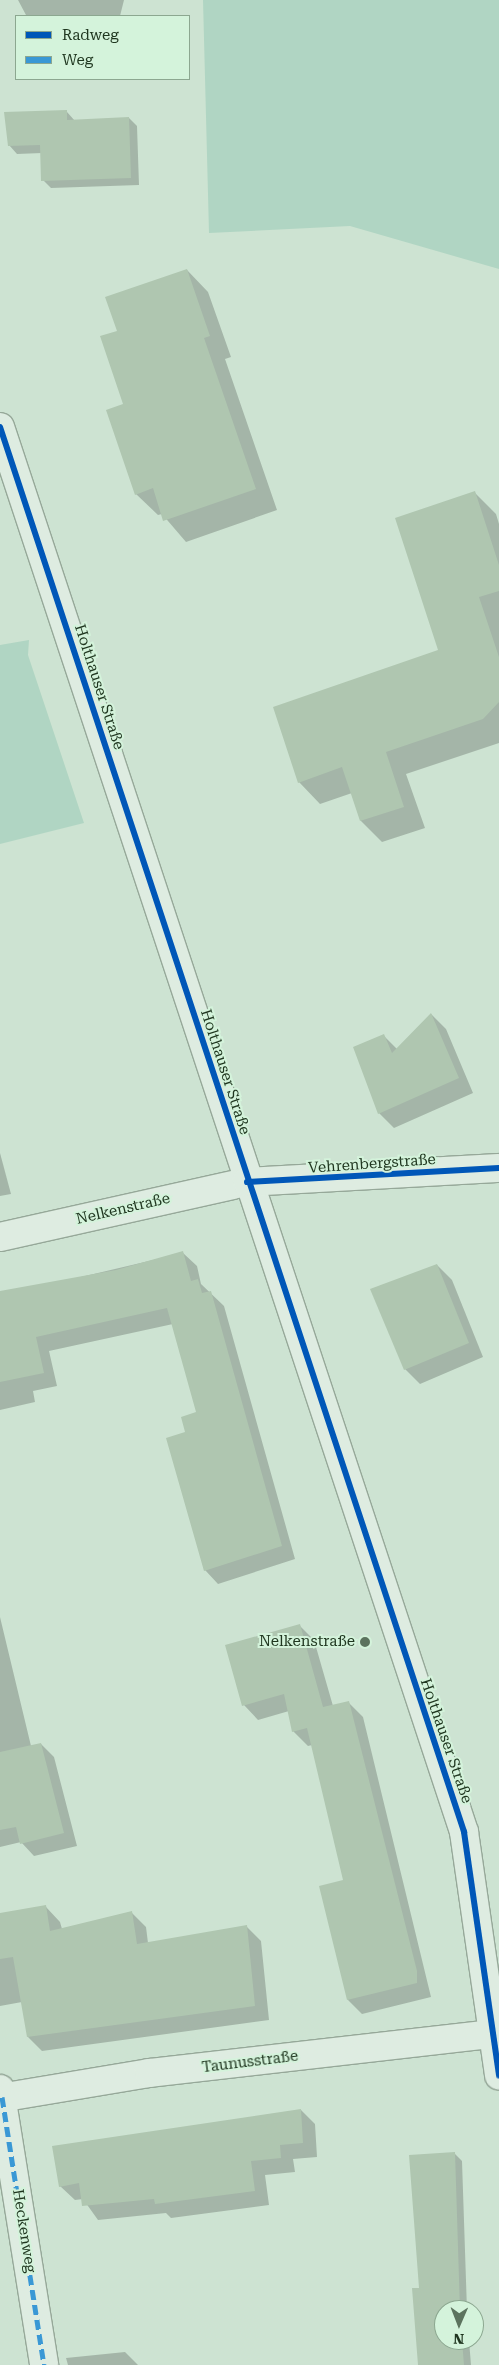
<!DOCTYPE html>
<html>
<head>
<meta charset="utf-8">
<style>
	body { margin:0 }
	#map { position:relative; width:499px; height:2365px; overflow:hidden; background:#cde3d2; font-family:"Roboto Serif",serif }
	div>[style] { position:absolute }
	.green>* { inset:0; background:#b0d5c3 }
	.shadow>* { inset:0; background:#0003 }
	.building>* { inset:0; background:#afc6b0 }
	.roads { filter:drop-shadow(1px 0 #96a899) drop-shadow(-1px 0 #96a899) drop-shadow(0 1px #96a899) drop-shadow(0 -1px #96a899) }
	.minor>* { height:28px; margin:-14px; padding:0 14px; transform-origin:14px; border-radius:14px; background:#deece1 }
	.quiet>* { height:5px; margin-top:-2.5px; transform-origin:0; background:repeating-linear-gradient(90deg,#3a98d5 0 10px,transparent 0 15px) }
	.cycleway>* { height:6px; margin:-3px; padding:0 3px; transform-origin:3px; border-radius:3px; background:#0057b8 }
	.dots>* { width:14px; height:14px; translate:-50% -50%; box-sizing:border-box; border:2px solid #d4f3db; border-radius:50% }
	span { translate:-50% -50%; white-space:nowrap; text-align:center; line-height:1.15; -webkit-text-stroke:4px #d4f3db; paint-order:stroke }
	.street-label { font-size:15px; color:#1f361f }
	.poi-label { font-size:15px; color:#1f361f }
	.right { translate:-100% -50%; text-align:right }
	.legend { position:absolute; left:15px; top:15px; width:175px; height:65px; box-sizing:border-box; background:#d4f3db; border:1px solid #8ca790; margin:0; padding:6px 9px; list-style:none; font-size:15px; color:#1f361f }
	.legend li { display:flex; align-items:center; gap:10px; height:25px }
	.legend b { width:25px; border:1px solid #8ca790 }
	.north { position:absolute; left:434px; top:2300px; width:50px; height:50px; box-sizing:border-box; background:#d4f3db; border:1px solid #8ca790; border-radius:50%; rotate:181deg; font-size:14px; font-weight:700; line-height:20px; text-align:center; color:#1f361f }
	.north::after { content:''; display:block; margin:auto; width:18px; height:22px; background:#5c735e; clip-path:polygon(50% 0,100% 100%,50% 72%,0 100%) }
</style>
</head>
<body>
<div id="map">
	<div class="green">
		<i style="clip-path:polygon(203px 0,499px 0,499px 269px,350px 226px,209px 233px)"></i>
		<i style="clip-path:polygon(29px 640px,28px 655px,84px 823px,0 844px,0 645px)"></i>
	</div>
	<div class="shadow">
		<i style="clip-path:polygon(18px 0,124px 0,120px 16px,26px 15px)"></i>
		<i style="clip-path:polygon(67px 112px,75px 121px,129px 118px,137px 126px,139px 185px,51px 188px,43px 180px,42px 153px,17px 154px,9px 145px)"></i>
		<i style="clip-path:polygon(187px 270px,208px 292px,231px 357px,225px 359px,277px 510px,186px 542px,162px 514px,158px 515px,136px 494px,125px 405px)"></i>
		<i style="clip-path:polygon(474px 492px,496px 514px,499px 524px,499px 743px,406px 774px,425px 828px,382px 842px,361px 821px,352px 793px,320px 804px,299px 782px,440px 651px)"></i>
		<i style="clip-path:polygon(431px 1014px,446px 1029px,473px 1093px,394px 1128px,379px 1113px,383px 1035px,397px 1049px)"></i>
		<i style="clip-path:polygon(0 1153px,11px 1194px,0 1196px)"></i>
		<i style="clip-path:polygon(183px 1253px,197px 1266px,201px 1284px,224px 1306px,295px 1559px,218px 1584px,205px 1570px,187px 1433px,197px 1413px,173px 1324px,49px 1351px,57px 1386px,33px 1391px,35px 1402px,0 1410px,0 1296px)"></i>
		<i style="clip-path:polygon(437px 1265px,452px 1280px,483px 1357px,420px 1384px,405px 1369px)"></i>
		<i style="clip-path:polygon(0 1617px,31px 1746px,41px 1744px,54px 1757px,77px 1846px,34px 1856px,21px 1842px,0 1847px)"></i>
		<i style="clip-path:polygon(299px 1625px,314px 1640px,333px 1706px,348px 1702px,363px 1717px,431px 1997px,362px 2014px,348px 2000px,344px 1881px,312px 1745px,308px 1746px,293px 1731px,289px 1711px,258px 1720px,244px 1705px)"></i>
		<i style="clip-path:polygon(46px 1907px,60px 1922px,62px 1929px,131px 1912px,146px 1927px,148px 1943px,246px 1926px,261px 1941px,269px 2020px,42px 2051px,28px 2037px,22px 2002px,0 2006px,0 1914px)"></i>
		<i style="clip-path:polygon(301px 2110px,315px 2124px,317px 2157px,293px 2159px,295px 2172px,265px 2175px,269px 2205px,171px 2218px,166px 2213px,98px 2220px,83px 2199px,75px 2200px,60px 2186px)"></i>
		<i style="clip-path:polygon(454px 2153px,462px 2161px,467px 2310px,444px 2310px,444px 2340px,469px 2340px,471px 2365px,419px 2365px)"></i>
		<i style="clip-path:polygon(125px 2352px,138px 2365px,68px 2365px,66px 2358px)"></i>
	</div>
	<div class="building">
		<i style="clip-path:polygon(67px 110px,67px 120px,129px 117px,131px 178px,41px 181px,40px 145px,8px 146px,4px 112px)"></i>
		<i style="clip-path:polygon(187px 269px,210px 336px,204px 338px,256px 489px,163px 521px,153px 488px,135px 495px,106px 410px,123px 404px,100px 336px,117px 331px,105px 297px)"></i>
		<i style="clip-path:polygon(475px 491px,499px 565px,499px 591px,479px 597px,499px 657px,499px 702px,483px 719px,386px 752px,404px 807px,360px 821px,342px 767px,298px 783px,273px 707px,438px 650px,395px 518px)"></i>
		<i style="clip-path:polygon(431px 1013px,459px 1078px,378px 1114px,353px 1047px,384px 1034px,392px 1053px)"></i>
		<i style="clip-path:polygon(183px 1251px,191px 1281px,198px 1279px,202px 1293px,211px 1291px,282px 1546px,204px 1571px,166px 1438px,185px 1432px,181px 1417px,196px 1412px,167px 1308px,36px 1337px,44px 1373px,0 1382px,0 1291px,116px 1270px)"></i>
		<i style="clip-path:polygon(437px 1264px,469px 1343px,404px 1370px,370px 1289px)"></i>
		<i style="clip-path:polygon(300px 1624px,323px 1707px,349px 1701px,417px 1971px,417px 1983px,347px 2000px,319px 1886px,343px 1880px,307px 1728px,292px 1732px,284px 1694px,242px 1706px,225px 1645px)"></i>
		<i style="clip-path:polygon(41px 1743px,64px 1833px,20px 1844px,16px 1827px,0 1830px,0 1752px)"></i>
		<i style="clip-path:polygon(46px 1905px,50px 1931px,132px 1911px,137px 1944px,247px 1925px,255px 2006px,27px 2037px,13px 1957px,0 1959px,0 1913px)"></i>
		<i style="clip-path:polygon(301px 2109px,303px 2143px,280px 2145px,281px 2158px,251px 2161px,255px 2191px,155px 2204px,154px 2199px,82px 2206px,79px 2183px,59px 2187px,52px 2146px)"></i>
		<i style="clip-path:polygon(455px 2152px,460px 2310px,444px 2310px,444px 2340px,462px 2340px,464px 2365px,418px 2365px,412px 2288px,419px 2288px,409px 2155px)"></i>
	</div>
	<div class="roads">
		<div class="minor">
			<i style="left:0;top:427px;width:1480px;rotate:71.72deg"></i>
			<i style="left:464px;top:1832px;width:246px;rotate:81.8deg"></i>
			<i style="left:0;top:1237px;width:253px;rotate:-12.6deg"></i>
			<i style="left:247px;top:1182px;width:252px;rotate:-3.2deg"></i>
			<i style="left:0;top:2089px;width:279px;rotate:80.9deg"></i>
			<i style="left:0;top:2098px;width:151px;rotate:-9.5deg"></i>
			<i style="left:149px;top:2073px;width:352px;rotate:-6.5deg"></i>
		</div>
	</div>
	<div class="quiet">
		<i style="left:2px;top:2097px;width:271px;rotate:81.1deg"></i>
	</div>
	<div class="cycleway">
		<i style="left:0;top:427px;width:1480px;rotate:71.72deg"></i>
		<i style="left:464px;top:1832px;width:246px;rotate:81.8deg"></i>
		<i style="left:247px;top:1182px;width:252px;rotate:-3.2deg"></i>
	</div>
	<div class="dots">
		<i style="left:365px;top:1642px;background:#5c735e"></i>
	</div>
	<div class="street-label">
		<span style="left:99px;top:687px;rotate:72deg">Holthauser Straße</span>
		<span style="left:225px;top:1072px;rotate:72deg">Holthauser Straße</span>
		<span style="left:372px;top:1164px;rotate:-4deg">Vehrenbergstraße</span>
		<span style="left:123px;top:1209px;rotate:-13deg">Nelkenstraße</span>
		<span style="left:446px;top:1741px;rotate:71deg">Holthauser Straße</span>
		<span style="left:250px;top:2062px;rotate:-7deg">Taunusstraße</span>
		<span style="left:24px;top:2231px;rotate:81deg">Heckenweg</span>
	</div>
	<div class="poi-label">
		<span class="right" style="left:355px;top:1642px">Nelkenstraße</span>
	</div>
	<ul class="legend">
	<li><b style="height:6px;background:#0057b8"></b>Radweg</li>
	<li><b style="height:6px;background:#3a98d5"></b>Weg</li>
	</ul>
	<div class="north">N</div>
</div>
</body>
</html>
